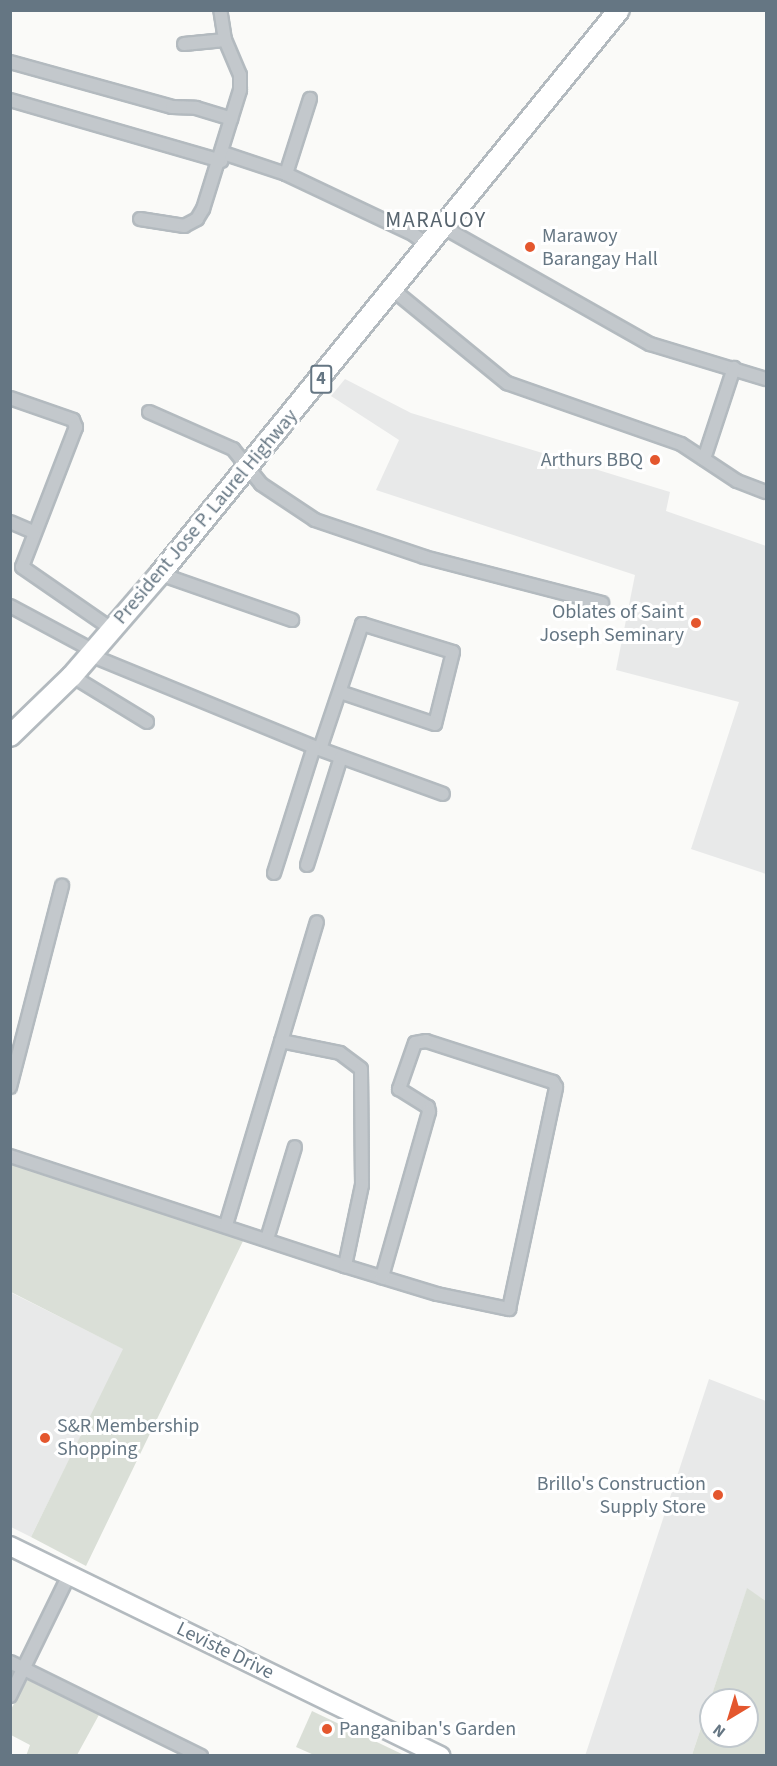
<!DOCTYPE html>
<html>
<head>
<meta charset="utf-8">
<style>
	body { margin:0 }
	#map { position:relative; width:777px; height:1766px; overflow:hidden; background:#fafaf8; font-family:"Source Sans 3",sans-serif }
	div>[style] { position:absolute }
	.built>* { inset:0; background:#e8e9e9 }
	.green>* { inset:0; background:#dadfd7 }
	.roads { filter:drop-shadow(2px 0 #b3babf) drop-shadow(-2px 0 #b3babf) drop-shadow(0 2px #b3babf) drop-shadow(0 -2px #b3babf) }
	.street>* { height:12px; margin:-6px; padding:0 6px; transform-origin:6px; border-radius:6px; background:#c3c8cc }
	.secondary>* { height:18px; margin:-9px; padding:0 9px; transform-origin:9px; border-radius:9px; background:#fff }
	.primary>* { height:20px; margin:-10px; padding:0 10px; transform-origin:10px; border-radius:10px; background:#fff }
	.dots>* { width:16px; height:16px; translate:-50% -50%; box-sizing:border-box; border:3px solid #fff; border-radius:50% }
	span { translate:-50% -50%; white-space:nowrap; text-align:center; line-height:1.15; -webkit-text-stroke:6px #fff; paint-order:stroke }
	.shield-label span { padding:2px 4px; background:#fff; border:2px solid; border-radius:4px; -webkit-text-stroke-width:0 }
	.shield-label { font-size:18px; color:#657683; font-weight:700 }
	.poi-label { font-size:20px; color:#657683 }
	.left { translate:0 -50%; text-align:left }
	.right { translate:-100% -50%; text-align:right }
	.street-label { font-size:20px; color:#657683 }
	.quarter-label { font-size:22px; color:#57646e; letter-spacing:1.5px }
	.frame { position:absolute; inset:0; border:12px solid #657683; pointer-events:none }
	.north { position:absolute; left:699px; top:1688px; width:60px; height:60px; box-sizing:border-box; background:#fff; border:2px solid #c1c8cd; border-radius:50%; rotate:218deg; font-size:16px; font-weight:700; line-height:24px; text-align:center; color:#657683 }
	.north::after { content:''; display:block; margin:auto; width:21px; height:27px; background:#e4572e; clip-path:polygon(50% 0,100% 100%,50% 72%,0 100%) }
</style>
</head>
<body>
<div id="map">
	<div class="built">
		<i style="clip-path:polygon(345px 379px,411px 413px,670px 492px,666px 511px,766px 546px,766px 874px,691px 849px,739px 702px,616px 670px,635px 575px,376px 490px,399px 440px,331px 396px)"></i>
		<i style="clip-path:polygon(10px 1292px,124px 1349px,31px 1537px,11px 1527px)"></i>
		<i style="clip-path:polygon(709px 1379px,766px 1401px,766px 1601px,747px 1589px,692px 1755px,585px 1756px)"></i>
	</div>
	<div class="green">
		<i style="clip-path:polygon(10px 1164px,244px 1239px,86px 1566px,31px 1537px,123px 1349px,11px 1292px)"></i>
		<i style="clip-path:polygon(evenodd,747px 1588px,766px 1601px,766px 1755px,692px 1755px,747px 1588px,711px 1700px,747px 1700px,747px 1736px,711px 1736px,711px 1700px)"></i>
		<i style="clip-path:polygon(28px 1679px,100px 1713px,77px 1755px,26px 1756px,30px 1745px,11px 1735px,10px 1711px)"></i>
		<i style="clip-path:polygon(312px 1711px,404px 1755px,314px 1755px,296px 1747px)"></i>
	</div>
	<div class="roads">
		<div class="street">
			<i style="left:184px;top:44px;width:41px;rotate:-5.6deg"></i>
			<i style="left:10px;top:62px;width:168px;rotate:15.5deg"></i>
			<i style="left:172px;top:107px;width:24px;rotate:2deg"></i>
			<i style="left:196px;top:108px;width:37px;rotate:17deg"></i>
			<i style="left:10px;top:100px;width:220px;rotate:16.1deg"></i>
			<i style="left:223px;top:153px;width:66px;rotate:18.4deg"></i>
			<i style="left:286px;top:174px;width:140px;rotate:25.3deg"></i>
			<i style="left:413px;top:234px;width:18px;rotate:38deg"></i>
			<i style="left:286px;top:174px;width:79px;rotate:-72.3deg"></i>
			<i style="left:140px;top:219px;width:45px;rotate:9deg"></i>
			<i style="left:184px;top:226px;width:15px;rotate:-28deg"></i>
			<i style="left:197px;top:219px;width:12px;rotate:-59deg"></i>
			<i style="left:203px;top:209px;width:125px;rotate:-72.7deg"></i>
			<i style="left:240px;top:90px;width:15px;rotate:-90deg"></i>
			<i style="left:240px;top:75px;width:38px;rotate:-113deg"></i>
			<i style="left:225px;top:40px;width:30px;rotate:-99deg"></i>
			<i style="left:443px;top:227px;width:238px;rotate:29.5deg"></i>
			<i style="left:650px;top:344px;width:121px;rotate:16.8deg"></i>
			<i style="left:392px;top:289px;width:149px;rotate:39.3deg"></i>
			<i style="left:507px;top:383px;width:184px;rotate:19.3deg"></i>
			<i style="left:681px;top:444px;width:67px;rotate:33.5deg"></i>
			<i style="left:737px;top:481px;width:31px;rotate:21deg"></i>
			<i style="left:10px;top:398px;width:67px;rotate:19.2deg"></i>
			<i style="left:73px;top:420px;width:8px;rotate:67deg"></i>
			<i style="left:76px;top:427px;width:150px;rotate:111.1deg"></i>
			<i style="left:22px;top:567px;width:111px;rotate:34.7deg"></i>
			<i style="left:149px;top:412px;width:92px;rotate:23.8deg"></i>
			<i style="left:233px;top:449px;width:45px;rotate:51.3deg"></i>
			<i style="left:261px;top:484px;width:65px;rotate:33.7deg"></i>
			<i style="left:315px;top:520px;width:115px;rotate:18.7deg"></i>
			<i style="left:424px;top:557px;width:184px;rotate:14.5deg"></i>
			<i style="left:704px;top:459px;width:96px;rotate:-71.8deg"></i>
			<i style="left:10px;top:522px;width:26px;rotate:23deg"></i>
			<i style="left:160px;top:574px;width:140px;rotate:19.2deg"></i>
			<i style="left:10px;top:606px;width:95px;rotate:28.2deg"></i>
			<i style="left:90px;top:655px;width:242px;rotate:22.3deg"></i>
			<i style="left:314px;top:747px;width:137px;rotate:20deg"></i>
			<i style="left:72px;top:676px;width:88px;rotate:31.5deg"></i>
			<i style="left:320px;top:749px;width:132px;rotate:-71.4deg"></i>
			<i style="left:362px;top:624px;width:95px;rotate:17.1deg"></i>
			<i style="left:453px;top:652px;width:74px;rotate:104deg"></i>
			<i style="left:435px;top:724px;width:100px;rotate:-161.4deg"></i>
			<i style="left:307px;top:865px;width:113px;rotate:-72.5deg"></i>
			<i style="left:274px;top:873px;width:132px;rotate:-72.4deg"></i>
			<i style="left:281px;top:1041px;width:60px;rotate:11.5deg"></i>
			<i style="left:340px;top:1053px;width:26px;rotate:37deg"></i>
			<i style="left:361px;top:1069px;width:116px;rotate:89.5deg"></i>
			<i style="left:362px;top:1185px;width:83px;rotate:101.9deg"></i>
			<i style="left:10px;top:1087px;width:208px;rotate:-75.5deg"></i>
			<i style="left:10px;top:1156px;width:353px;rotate:18.2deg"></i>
			<i style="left:345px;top:1266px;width:96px;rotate:16.9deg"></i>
			<i style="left:437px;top:1294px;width:74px;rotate:11.8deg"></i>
			<i style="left:509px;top:1309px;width:227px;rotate:-78deg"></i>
			<i style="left:556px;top:1087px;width:6px;rotate:-121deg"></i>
			<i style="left:553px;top:1082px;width:133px;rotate:-162.1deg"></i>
			<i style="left:426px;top:1041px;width:11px;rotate:170deg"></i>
			<i style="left:415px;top:1043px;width:49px;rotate:109.2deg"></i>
			<i style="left:399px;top:1089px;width:34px;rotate:32deg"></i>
			<i style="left:428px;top:1107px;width:5px;rotate:79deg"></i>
			<i style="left:429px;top:1112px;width:172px;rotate:105.9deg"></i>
			<i style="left:226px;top:1225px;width:316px;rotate:-73.3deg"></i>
			<i style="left:267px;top:1239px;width:96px;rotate:-73.1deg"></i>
			<i style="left:10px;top:1662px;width:213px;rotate:26.2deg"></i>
			<i style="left:10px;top:1696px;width:135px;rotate:-64deg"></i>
		</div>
		<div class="secondary">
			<i style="left:10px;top:1546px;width:479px;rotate:26deg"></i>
		</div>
		<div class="primary">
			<i style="left:10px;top:736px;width:86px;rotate:-44.1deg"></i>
			<i style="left:72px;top:676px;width:135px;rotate:-49.2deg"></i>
			<i style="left:160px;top:574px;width:727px;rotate:-50.86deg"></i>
		</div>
	</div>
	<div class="dots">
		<i style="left:530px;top:247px;background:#e4572e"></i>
		<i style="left:655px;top:460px;background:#e4572e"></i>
		<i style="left:696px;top:623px;background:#e4572e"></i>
		<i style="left:45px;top:1438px;background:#e4572e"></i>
		<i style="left:718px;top:1495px;background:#e4572e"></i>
		<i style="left:327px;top:1729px;background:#e4572e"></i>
	</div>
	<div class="shield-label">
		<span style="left:321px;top:379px">4</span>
	</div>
	<div class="poi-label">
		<span class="left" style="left:542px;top:248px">Marawoy<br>Barangay Hall</span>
		<span class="right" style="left:643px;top:460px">Arthurs BBQ</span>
		<span class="right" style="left:684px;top:624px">Oblates of Saint<br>Joseph Seminary</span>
		<span class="left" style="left:57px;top:1438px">S&amp;R Membership<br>Shopping</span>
		<span class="right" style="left:706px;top:1496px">Brillo's Construction<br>Supply Store</span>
		<span class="left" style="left:339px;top:1729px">Panganiban's Garden</span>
	</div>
	<div class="street-label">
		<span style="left:206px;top:517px;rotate:-50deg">President Jose P. Laurel Highway</span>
		<span style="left:225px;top:1651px;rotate:26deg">Leviste Drive</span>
	</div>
	<div class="quarter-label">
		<span style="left:436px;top:221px">MARAUOY</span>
	</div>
	<div class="frame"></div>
	<div class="north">N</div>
</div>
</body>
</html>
